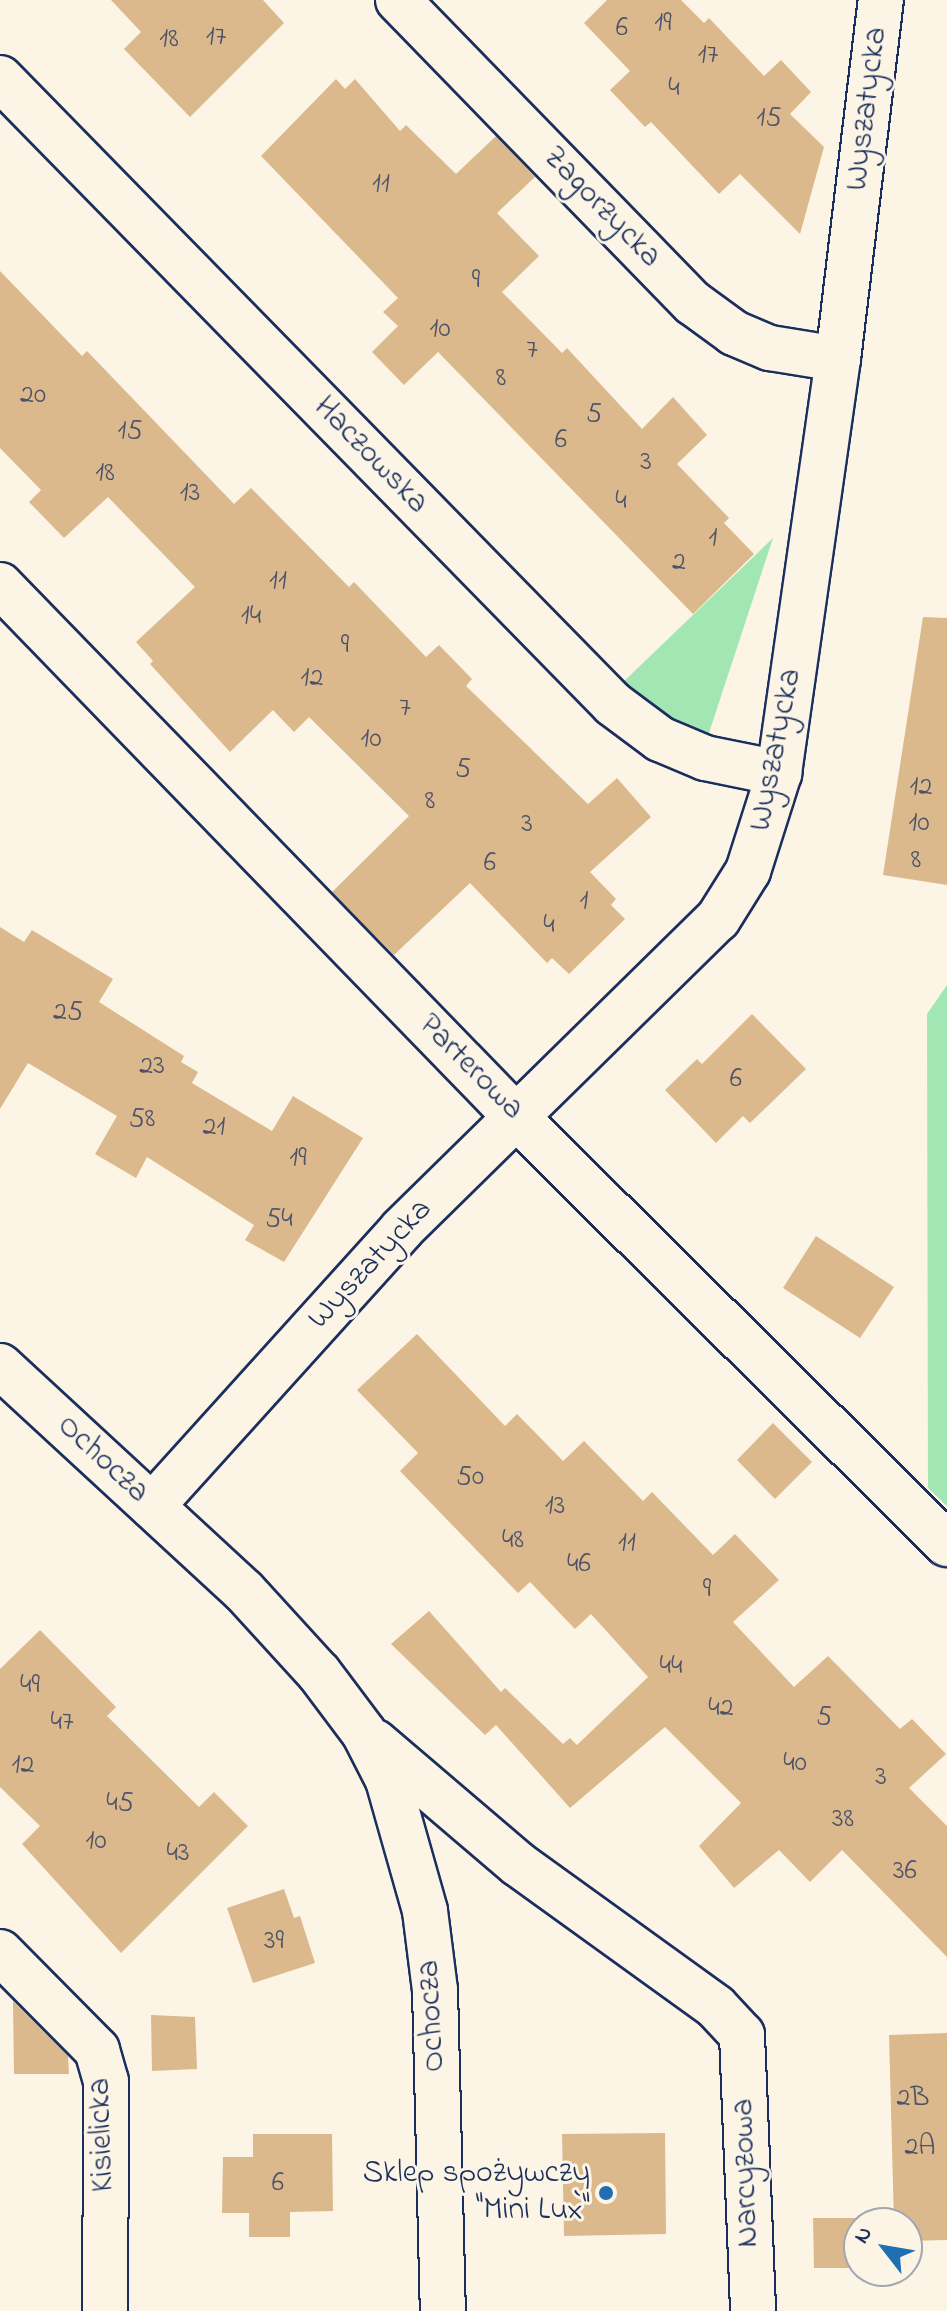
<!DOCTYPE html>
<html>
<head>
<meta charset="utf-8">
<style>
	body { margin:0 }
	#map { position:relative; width:947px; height:2311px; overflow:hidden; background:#fcf5e5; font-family:"Indie Flower",sans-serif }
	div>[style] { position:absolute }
	.green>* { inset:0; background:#a2e7b3 }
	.building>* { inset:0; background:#dbb98d }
	.roads { filter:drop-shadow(2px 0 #1b2f5e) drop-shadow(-2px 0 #1b2f5e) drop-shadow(0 2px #1b2f5e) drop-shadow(0 -2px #1b2f5e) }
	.minor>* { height:44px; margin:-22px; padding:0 22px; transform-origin:22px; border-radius:22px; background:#fcf5e5 }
	.dots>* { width:22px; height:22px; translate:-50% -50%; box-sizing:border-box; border:4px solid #fcf5e5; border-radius:50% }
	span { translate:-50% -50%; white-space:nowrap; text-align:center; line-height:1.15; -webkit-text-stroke:6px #fcf5e5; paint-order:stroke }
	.number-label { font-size:28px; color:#4b526a }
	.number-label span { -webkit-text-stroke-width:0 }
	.street-label { font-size:32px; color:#1b2f5e }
	.poi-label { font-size:32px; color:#1b2f5e }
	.right { translate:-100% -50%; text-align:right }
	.north { position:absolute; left:843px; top:2207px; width:80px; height:80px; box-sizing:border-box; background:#fcf5e5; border:2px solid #a2a6af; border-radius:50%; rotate:301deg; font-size:22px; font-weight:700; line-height:32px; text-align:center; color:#1b2f5e }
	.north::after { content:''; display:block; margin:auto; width:28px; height:36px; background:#1f6fb2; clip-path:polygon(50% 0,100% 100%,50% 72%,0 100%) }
</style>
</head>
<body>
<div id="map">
	<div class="green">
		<i style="clip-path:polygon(773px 538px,705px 745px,619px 686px)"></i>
		<i style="clip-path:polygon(947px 985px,947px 1506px,928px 1488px,927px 1014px)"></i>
	</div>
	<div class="building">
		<i style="clip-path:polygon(111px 0,263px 0,284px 23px,190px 117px,124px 49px,141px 32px)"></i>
		<i style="clip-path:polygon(607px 0,681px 0,704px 23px,709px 18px,764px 76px,781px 60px,811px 92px,790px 114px,824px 147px,800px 234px,740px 174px,719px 194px,651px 122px,645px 127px,610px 90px,630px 71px,584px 23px)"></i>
		<i style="clip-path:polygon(336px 79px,345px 89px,355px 79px,400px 131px,406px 125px,456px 174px,496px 136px,535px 177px,497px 213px,539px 256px,502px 292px,562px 353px,567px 348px,642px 429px,673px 397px,707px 435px,677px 464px,729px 518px,724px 523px,754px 554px,693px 614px,438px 352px,404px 385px,372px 352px,398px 326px,383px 312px,398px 298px,261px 156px)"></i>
		<i style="clip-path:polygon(0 271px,82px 356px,87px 351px,234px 504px,251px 488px,349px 587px,354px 582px,426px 657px,439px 645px,472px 679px,466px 686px,588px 804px,617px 778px,651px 817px,590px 872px,616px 899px,611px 905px,625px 919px,569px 974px,552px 958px,547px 963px,470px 883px,394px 955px,332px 892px,409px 816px,309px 717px,294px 732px,273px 710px,230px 752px,150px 664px,153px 661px,136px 642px,195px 587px,108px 497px,64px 538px,29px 502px,41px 490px,0 448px)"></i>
		<i style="clip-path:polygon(923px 617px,947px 618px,947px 885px,883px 875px)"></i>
		<i style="clip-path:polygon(0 927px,24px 942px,32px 930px,113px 979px,99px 1002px,184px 1056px,181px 1062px,198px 1072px,192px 1083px,272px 1131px,293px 1096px,363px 1138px,284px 1262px,245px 1240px,254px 1225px,147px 1157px,136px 1178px,95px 1154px,117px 1116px,28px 1063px,0 1109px)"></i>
		<i style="clip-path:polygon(752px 1014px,806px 1069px,750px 1123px,743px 1116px,716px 1143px,665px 1090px,697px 1059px,702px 1064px)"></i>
		<i style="clip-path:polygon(816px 1236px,894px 1287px,860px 1338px,783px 1288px)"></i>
		<i style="clip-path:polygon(417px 1334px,505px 1426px,517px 1414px,563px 1461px,584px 1441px,643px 1501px,652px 1492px,713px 1555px,735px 1534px,779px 1580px,733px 1622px,794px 1687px,828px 1656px,900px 1729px,912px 1719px,946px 1754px,909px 1788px,947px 1826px,947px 1957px,842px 1850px,810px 1882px,779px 1850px,734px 1888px,699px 1846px,741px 1803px,665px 1727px,570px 1808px,496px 1725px,485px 1735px,391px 1644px,429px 1611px,501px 1692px,505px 1688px,563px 1744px,570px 1738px,577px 1745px,648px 1677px,591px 1614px,575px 1629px,530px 1582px,518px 1593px,400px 1471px,418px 1453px,357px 1390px)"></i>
		<i style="clip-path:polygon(773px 1423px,812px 1462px,775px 1499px,737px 1460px)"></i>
		<i style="clip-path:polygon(40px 1630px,116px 1707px,107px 1716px,199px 1807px,214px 1792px,248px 1826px,121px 1953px,22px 1844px,40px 1826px,0 1787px,0 1669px)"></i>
		<i style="clip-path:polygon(284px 1889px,294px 1918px,300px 1916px,315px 1963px,253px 1983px,227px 1908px)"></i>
		<i style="clip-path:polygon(13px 2001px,68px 2056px,69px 2074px,14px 2074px)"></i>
		<i style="clip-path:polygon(151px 2015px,195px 2017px,197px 2069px,152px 2071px)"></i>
		<i style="clip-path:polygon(947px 2033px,947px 2240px,907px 2241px,907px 2223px,894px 2223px,889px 2035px)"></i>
		<i style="clip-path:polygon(665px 2133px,666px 2234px,564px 2236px,562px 2134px)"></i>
		<i style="clip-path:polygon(253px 2134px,332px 2134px,333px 2211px,290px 2212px,290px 2237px,249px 2237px,249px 2213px,222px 2213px,223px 2157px,253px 2157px)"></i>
		<i style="clip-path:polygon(813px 2218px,859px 2218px,859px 2268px,814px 2268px)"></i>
	</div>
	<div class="roads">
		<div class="minor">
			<i style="left:398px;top:0;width:423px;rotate:45.8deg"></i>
			<i style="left:693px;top:303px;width:51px;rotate:36.2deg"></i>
			<i style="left:734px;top:333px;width:39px;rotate:23deg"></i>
			<i style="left:770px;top:348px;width:69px;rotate:9.2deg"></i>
			<i style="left:0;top:78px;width:876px;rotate:45.6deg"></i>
			<i style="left:613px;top:704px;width:59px;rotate:36.7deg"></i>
			<i style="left:660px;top:739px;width:49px;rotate:22.9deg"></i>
			<i style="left:705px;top:758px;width:76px;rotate:11.5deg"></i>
			<i style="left:0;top:585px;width:741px;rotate:45.87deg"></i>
			<i style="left:516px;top:1117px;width:607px;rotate:44.73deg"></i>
			<i style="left:0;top:1366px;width:332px;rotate:42.7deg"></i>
			<i style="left:244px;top:1591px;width:111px;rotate:47.6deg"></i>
			<i style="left:319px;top:1673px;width:75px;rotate:53.1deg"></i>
			<i style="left:364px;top:1733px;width:53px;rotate:62.9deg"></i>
			<i style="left:388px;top:1780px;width:136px;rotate:74.2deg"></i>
			<i style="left:425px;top:1911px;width:80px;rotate:82.8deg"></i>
			<i style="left:435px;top:1990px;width:321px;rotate:88.6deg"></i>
			<i style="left:152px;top:1506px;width:373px;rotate:-47.9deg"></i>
			<i style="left:402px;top:1229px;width:443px;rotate:-44.5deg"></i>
			<i style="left:718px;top:919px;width:57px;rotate:-58deg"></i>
			<i style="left:748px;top:871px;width:103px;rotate:-72.4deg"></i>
			<i style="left:779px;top:773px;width:418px;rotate:-81.9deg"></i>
			<i style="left:838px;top:359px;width:362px;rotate:-83.2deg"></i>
			<i style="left:375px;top:1742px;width:188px;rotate:40.5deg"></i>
			<i style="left:518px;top:1864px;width:244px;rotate:35.8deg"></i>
			<i style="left:716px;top:2007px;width:38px;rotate:47deg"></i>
			<i style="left:742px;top:2035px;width:276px;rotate:87.7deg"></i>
			<i style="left:0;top:1952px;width:138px;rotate:45.3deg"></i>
			<i style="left:97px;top:2050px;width:32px;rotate:74deg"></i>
			<i style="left:106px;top:2081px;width:230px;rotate:90.2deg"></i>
		</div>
	</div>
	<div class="dots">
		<i style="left:606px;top:2193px;background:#1f6fb2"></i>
	</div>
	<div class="number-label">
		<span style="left:663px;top:24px">19</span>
		<span style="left:622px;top:29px">6</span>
		<span style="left:216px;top:38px">17</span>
		<span style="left:169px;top:40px">18</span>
		<span style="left:708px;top:56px">17</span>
		<span style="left:674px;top:89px">4</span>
		<span style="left:769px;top:119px">15</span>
		<span style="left:381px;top:185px">11</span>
		<span style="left:476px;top:281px">9</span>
		<span style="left:440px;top:330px">10</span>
		<span style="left:532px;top:351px">7</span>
		<span style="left:501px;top:379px">8</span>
		<span style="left:33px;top:396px">20</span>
		<span style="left:594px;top:415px">5</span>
		<span style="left:130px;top:432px">15</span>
		<span style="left:561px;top:441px">6</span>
		<span style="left:646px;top:463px">3</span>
		<span style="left:105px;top:474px">18</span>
		<span style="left:190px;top:494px">13</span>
		<span style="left:621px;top:502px">4</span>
		<span style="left:713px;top:539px">1</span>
		<span style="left:679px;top:563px">2</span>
		<span style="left:278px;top:582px">11</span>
		<span style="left:251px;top:617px">14</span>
		<span style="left:345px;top:646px">9</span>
		<span style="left:312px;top:679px">12</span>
		<span style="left:405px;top:709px">7</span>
		<span style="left:371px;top:740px">10</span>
		<span style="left:463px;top:770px">5</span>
		<span style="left:921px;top:788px">12</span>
		<span style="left:430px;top:802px">8</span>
		<span style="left:919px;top:824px">10</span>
		<span style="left:527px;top:825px">3</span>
		<span style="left:916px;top:861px">8</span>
		<span style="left:490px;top:864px">6</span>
		<span style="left:584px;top:902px">1</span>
		<span style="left:549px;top:926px">4</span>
		<span style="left:68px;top:1013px">25</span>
		<span style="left:152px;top:1067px">23</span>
		<span style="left:736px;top:1080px">6</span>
		<span style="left:142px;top:1120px">58</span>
		<span style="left:214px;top:1128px">21</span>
		<span style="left:298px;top:1159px">19</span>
		<span style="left:279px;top:1220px">54</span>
		<span style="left:470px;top:1478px">50</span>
		<span style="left:555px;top:1507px">13</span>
		<span style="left:513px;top:1541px">48</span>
		<span style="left:627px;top:1544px">11</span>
		<span style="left:579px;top:1565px">46</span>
		<span style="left:707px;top:1590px">9</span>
		<span style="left:671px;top:1667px">44</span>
		<span style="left:30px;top:1686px">49</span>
		<span style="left:721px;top:1709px">42</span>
		<span style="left:824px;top:1718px">5</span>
		<span style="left:62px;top:1723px">47</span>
		<span style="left:795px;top:1764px">40</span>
		<span style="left:23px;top:1766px">12</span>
		<span style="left:881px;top:1778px">3</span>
		<span style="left:120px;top:1804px">45</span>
		<span style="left:843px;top:1820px">38</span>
		<span style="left:96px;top:1842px">10</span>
		<span style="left:178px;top:1854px">43</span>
		<span style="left:905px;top:1872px">36</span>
		<span style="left:274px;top:1942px">39</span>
		<span style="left:913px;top:2099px">2B</span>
		<span style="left:920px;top:2148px">2A</span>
		<span style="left:278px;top:2184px">6</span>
	</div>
	<div class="street-label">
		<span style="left:868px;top:109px;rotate:-83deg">Wyszatycka</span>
		<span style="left:601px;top:208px;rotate:46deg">Zagorzycka</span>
		<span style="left:370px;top:456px;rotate:46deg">Haczowska</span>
		<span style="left:777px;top:750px;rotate:-79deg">Wyszatycka</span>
		<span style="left:470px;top:1068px;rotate:45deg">Parterowa</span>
		<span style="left:371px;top:1265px;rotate:-47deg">Wyszatycka</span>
		<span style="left:102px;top:1460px;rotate:43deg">Ochocza</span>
		<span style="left:433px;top:2016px;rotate:-93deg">Ochocza</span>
		<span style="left:103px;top:2135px;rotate:-92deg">Kisielicka</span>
		<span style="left:747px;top:2173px;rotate:-92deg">Narcyzowa</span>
	</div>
	<div class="poi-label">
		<span class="right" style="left:590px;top:2193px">Sklep spożywczy<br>"Mini Lux"</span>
	</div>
	<div class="north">N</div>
</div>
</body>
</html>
